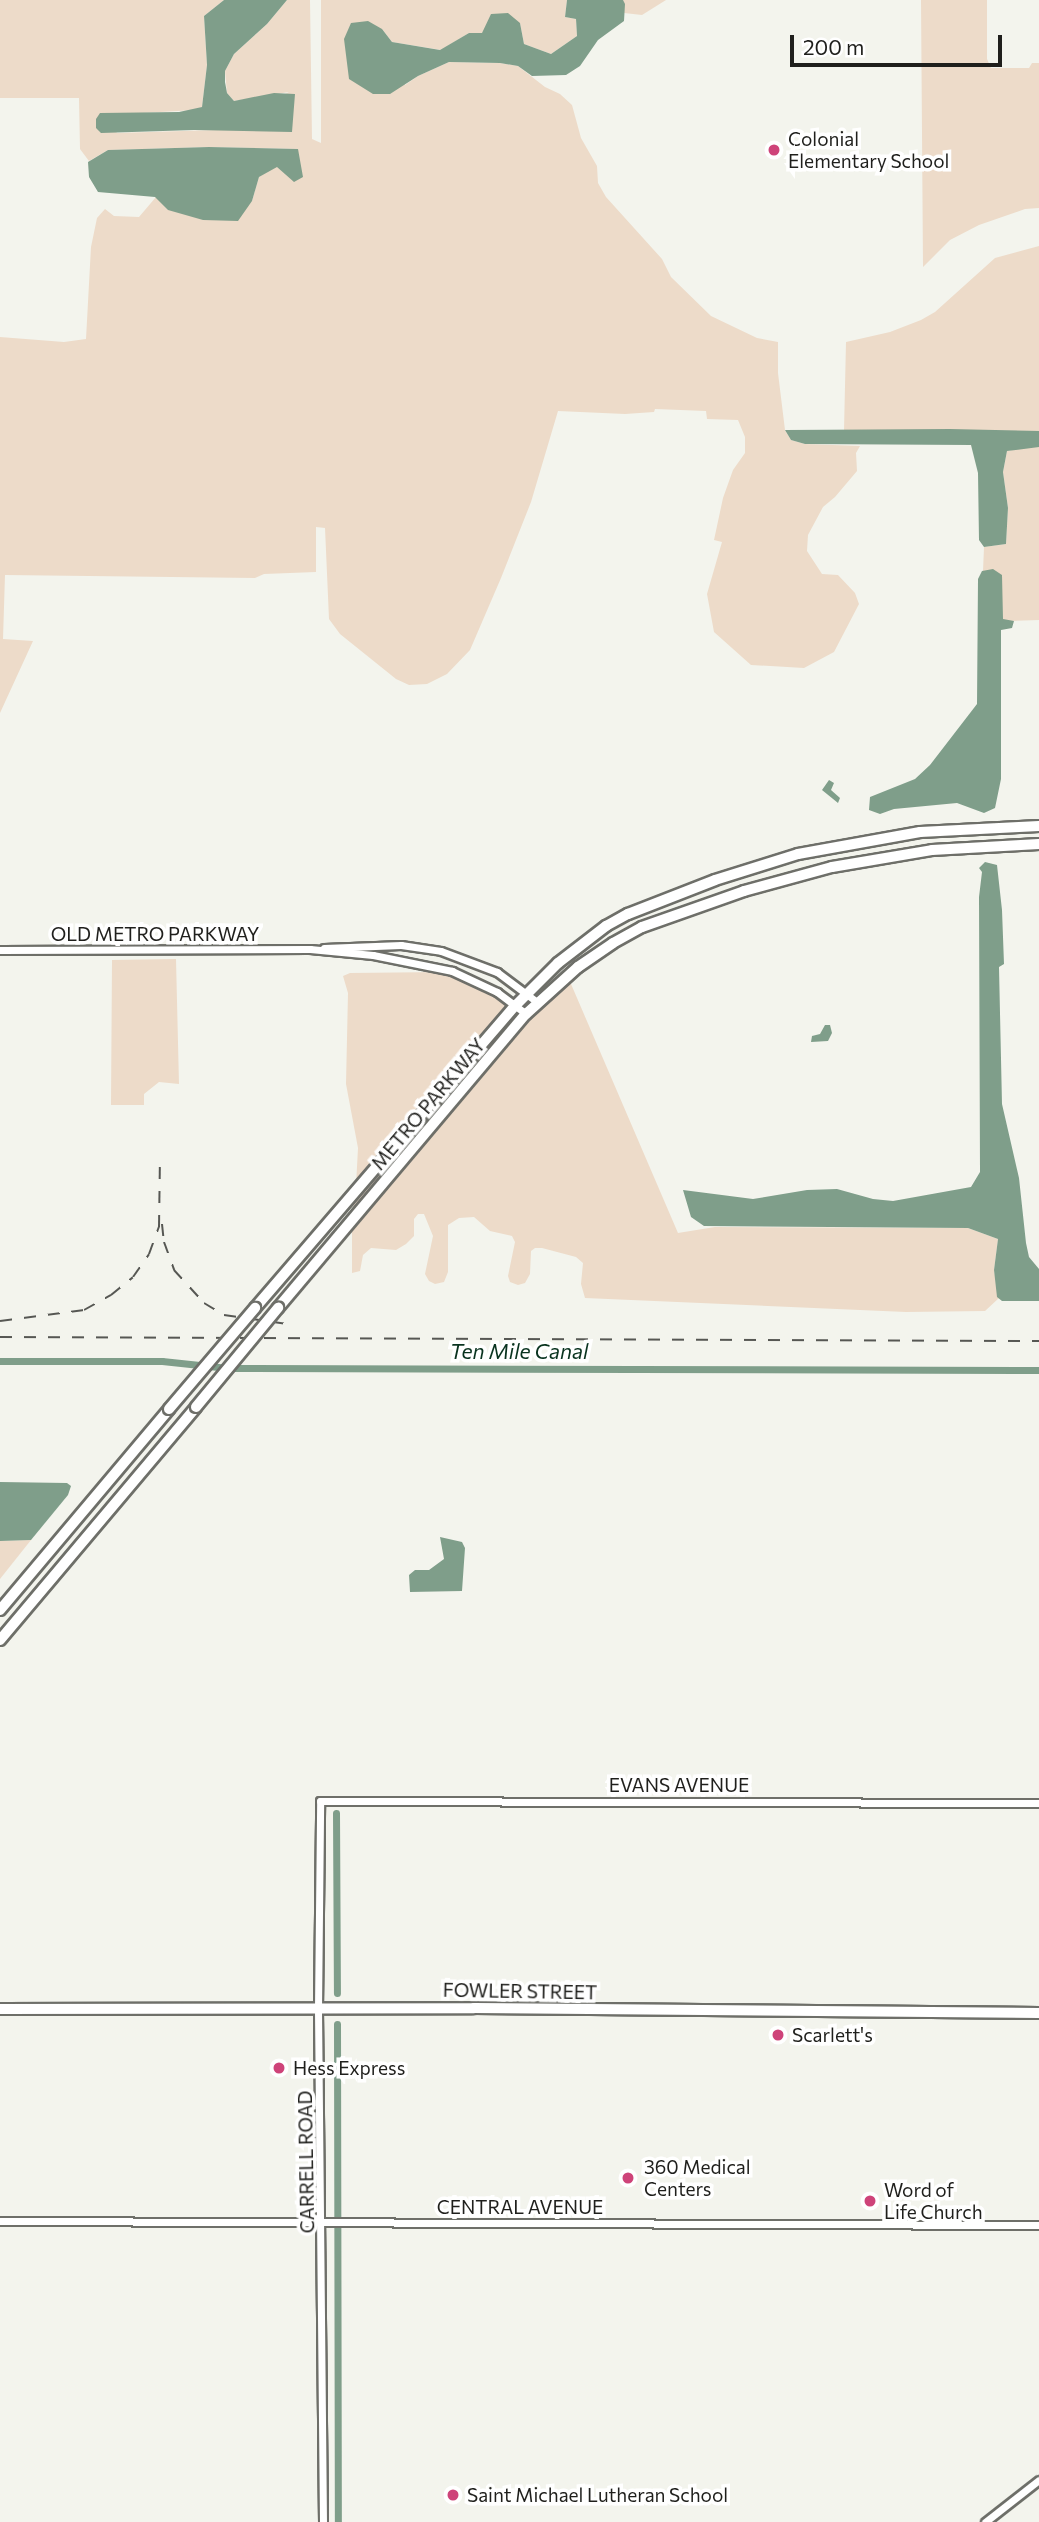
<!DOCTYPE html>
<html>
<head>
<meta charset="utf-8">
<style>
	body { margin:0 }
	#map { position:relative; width:1039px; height:2522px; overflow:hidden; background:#f3f4ed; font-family:Commissioner,sans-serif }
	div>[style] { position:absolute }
	.green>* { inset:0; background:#eddbc9 }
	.water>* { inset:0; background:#7f9e8a }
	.canal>* { height:7px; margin:-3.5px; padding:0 3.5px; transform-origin:3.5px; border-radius:3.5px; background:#7f9e8a }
	.roads { filter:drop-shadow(2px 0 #6e6f69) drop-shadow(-2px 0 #6e6f69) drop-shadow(0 2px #6e6f69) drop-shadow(0 -2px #6e6f69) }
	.minor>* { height:7px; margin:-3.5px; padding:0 3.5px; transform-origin:3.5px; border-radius:3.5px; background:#fff }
	.major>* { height:10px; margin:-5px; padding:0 5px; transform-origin:5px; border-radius:5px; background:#fff }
	.rail>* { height:2px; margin-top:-1px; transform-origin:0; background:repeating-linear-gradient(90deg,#565753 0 12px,transparent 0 24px) }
	.bridges { filter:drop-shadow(2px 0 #6e6f69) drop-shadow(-2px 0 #6e6f69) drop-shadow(0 2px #6e6f69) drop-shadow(0 -2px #6e6f69) }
	.major-bridge>* { height:10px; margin:-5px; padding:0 5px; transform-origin:5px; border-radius:5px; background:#fff }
	.dots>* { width:19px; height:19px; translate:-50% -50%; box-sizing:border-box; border:4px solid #fff; border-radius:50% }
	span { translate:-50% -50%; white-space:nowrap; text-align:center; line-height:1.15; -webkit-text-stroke:7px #fff; paint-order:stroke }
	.poi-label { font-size:19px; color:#1f1f1c }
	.left { translate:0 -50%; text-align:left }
	.street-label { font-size:19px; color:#1f1f1c }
	.water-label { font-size:21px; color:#09331f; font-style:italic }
	.scale { position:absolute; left:790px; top:35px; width:212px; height:32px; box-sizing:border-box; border:4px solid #1f1f1c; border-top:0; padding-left:9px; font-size:21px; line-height:24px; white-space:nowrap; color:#1f1f1c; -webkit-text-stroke:5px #fff; paint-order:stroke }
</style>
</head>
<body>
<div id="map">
	<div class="green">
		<i style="clip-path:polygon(0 0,224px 0,204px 16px,207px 65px,202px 107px,195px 110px,143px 113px,116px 133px,216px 130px,289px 92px,234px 101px,227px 93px,225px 71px,234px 54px,267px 24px,287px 0,310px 0,312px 139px,321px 143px,321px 0,567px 0,565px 17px,576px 19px,577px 36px,551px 54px,524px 44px,520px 23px,483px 33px,469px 33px,441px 50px,392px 42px,382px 29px,405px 85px,418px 76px,449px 62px,500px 63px,518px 66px,545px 87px,560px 94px,572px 105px,581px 138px,597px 166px,598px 183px,606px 197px,662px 259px,671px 277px,711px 316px,757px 338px,778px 342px,778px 373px,785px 430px,791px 440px,805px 444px,860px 446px,856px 453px,857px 471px,835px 497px,823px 507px,808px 535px,807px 551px,822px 574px,838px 575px,855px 593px,859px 604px,834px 652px,804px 668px,751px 665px,714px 632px,707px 594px,722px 542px,714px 540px,723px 498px,733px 470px,745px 453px,745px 437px,738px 420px,707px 419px,706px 411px,655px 409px,654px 412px,625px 414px,558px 411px,531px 502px,501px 578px,470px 650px,447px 674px,427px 684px,409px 685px,396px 679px,340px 634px,329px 619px,325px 528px,316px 527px,316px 572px,264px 574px,255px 578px,5px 575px,3px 639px,33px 641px,0 713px,0 337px,64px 342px,86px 339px,91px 247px,97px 218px,105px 209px,114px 216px,139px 217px,156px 197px,168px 210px,252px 201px,259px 177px,298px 149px,209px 147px,108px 150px,89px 161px,80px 149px,79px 98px,0 98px)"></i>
		<i style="clip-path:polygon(623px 0,666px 0,642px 15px,624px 13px)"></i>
		<i style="clip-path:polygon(921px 0,987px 0,987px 59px,991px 68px,1029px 68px,1032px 63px,1039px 63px,1039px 208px,1025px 209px,979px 225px,950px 240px,923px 267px)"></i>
		<i style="clip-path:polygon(1039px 246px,1039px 431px,844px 430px,846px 342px,890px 332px,921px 320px,935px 312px,995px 258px)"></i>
		<i style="clip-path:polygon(1027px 447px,1039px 447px,1039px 620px,1011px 621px,1002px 620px,1001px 575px,983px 571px,984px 547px,1006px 544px,1008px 508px,1003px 472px,1007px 451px)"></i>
		<i style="clip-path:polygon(176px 959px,179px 1084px,159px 1082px,144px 1094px,144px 1105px,111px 1105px,112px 960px)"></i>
		<i style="clip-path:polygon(442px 972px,495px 995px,510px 1006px,356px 1185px,358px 1148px,346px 1084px,348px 993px,343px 976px,350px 973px)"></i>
		<i style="clip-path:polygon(568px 977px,678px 1233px,715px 1227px,968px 1228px,998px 1239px,994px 1270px,999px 1298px,985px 1311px,906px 1312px,585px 1298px,581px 1284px,583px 1263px,576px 1257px,542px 1248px,535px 1248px,531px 1251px,530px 1274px,525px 1283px,518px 1285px,510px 1282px,508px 1276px,515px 1242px,512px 1236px,490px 1231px,474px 1217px,459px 1218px,448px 1225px,448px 1272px,444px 1282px,435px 1284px,429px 1281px,425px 1274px,433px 1236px,424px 1214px,418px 1214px,414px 1219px,414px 1236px,406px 1244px,396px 1250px,371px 1248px,363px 1255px,360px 1271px,352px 1273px,352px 1228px,529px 1017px)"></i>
		<i style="clip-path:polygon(516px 1011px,521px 1014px,352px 1216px,354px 1199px)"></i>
		<i style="clip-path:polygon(31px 1540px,0 1579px,0 1541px)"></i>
	</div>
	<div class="water">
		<i style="clip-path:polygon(224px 0,287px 0,267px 24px,234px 54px,225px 71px,225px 82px,227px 93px,234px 101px,274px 93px,295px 94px,292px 132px,194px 130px,101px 133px,96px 128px,96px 119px,100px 113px,179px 112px,202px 107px,207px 65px,204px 16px)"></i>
		<i style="clip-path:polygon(567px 0,623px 0,625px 4px,624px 21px,598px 40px,580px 66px,566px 75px,532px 76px,518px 66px,500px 63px,449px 62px,418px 76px,390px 94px,373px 94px,349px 79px,344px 39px,351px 23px,368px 21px,382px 29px,392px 42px,440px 50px,469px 33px,482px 33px,491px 14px,508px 13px,520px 23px,524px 44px,551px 54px,577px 36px,576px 19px,565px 17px)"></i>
		<i style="clip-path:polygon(209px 147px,298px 149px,303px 177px,294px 182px,277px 167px,259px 177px,252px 201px,238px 221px,203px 220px,168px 210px,155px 197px,98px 192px,89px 177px,88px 162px,108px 150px)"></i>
		<i style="clip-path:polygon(950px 429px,1039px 431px,1039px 447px,1007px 451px,1003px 472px,1008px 508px,1006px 544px,984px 547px,979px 540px,978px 473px,971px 445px,805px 444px,791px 440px,785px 430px)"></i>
		<i style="clip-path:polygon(993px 569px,1002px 575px,1003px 619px,1014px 621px,1012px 628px,1001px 630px,1001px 779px,995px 808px,984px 813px,957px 803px,894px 809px,880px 814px,869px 810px,870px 797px,915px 779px,930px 765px,977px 704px,978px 579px,982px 571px)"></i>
		<i style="clip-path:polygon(829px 780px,834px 783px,831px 790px,840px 798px,838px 803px,822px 790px)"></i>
		<i style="clip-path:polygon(985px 862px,997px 865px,1002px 910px,1004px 964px,999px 967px,1002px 1104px,1019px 1178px,1026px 1243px,1029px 1257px,1039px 1269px,1039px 1301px,1002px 1301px,997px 1297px,994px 1270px,998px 1239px,968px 1228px,704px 1226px,691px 1217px,683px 1190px,753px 1199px,807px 1190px,837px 1189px,873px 1199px,893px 1201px,971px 1187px,980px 1172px,979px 897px,982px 872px,979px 868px)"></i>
		<i style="clip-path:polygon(825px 1025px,830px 1025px,832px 1033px,828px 1041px,811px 1042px,812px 1036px,820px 1034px)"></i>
		<i style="clip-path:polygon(0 1482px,67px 1483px,71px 1486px,68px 1495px,31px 1540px,0 1541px)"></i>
		<i style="clip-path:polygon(440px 1537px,462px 1542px,465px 1548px,462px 1591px,410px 1592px,409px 1575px,415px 1570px,429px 1570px,444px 1559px)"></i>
	</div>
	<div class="canal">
		<i style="left:0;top:1361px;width:162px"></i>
		<i style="left:162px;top:1361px;width:66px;rotate:6.1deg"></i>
		<i style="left:228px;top:1368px;width:811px;rotate:0.14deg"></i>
		<i style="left:336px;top:1813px;width:180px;rotate:89.7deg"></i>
		<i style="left:337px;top:2024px;width:498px;rotate:89.9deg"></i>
	</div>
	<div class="roads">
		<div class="minor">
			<i style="left:324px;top:948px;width:77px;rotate:-2.2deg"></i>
			<i style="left:401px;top:945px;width:40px;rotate:8.5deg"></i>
			<i style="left:441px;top:951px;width:60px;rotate:20.6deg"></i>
			<i style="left:497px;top:972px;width:50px;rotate:36.9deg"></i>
			<i style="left:0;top:950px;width:310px;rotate:-0.2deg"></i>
			<i style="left:310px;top:949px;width:63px;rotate:5.4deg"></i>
			<i style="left:373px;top:955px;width:81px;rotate:11.4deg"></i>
			<i style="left:452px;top:971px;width:50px;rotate:25deg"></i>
			<i style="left:497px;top:992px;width:36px;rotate:37deg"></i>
			<i style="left:0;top:2221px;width:1039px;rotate:0.22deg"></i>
			<i style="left:323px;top:2522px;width:513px;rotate:-90.56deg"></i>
			<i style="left:318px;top:2009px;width:208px;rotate:-89.4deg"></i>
			<i style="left:320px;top:1801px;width:719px;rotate:0.16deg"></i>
			<i style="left:985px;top:2522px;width:68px;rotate:-37.9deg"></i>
		</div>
		<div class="major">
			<i style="left:255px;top:1308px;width:400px;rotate:-49.3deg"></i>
			<i style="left:516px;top:1005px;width:59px;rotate:-45deg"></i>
			<i style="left:558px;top:963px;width:61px;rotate:-37.6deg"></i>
			<i style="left:606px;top:926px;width:25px;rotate:-29deg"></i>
			<i style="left:628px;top:914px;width:93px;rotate:-21.3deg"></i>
			<i style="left:715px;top:880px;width:87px;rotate:-17.4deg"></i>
			<i style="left:798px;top:854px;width:124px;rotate:-10.2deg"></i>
			<i style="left:920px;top:832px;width:119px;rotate:-2.9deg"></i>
			<i style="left:278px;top:1308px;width:385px;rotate:-49.9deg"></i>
			<i style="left:526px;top:1014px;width:70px;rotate:-42.1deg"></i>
			<i style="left:578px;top:967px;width:42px;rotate:-34.4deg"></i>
			<i style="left:613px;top:943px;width:33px;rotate:-29deg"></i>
			<i style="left:642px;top:927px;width:108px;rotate:-19.4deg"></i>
			<i style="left:744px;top:891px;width:91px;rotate:-15.3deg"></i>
			<i style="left:832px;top:867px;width:101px;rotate:-9.6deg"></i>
			<i style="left:932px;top:850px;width:107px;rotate:-3.2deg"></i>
			<i style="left:0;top:1610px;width:263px;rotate:-49.9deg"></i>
			<i style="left:0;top:1640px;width:304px;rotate:-49.9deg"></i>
			<i style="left:0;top:2009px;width:474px;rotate:-0.1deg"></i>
			<i style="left:474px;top:2008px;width:565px;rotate:0.51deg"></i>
		</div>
	</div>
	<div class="rail">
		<i style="left:162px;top:1224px;width:18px;rotate:84deg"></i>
		<i style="left:164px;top:1242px;width:30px;rotate:70deg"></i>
		<i style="left:174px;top:1270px;width:45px;rotate:47.7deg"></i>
		<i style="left:204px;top:1303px;width:23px;rotate:31deg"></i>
		<i style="left:224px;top:1315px;width:64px;rotate:8.1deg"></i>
		<i style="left:0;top:1321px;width:85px;rotate:-7.5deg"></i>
		<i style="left:84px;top:1310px;width:31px;rotate:-29deg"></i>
		<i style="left:111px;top:1295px;width:28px;rotate:-39deg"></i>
		<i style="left:133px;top:1277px;width:28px;rotate:-55deg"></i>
		<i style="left:149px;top:1254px;width:29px;rotate:-70deg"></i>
		<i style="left:159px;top:1227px;width:68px;rotate:-89.2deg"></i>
		<i style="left:0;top:1337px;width:1039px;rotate:0.22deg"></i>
	</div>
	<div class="bridges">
		<div class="major-bridge">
			<i style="left:196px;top:1407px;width:129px;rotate:-50.4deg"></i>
			<i style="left:169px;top:1409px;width:133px;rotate:-49.6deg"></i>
		</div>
	</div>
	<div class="dots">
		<i style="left:774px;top:150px;background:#ce4379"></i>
		<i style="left:778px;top:2035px;background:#ce4379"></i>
		<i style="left:279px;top:2068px;background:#ce4379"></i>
		<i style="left:628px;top:2178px;background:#ce4379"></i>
		<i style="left:870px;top:2201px;background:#ce4379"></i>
		<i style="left:453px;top:2495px;background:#ce4379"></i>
	</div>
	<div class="poi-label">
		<span class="left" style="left:788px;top:150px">Colonial<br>Elementary School</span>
		<span class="left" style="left:792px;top:2035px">Scarlett's</span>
		<span class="left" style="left:293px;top:2068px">Hess Express</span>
		<span class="left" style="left:644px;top:2178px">360 Medical<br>Centers</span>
		<span class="left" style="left:884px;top:2201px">Word of<br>Life Church</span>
		<span class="left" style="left:467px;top:2495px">Saint Michael Lutheran School</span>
	</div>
	<div class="street-label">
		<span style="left:155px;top:934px">OLD METRO PARKWAY</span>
		<span style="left:428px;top:1104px;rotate:-50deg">METRO PARKWAY</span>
		<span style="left:679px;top:1785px">EVANS AVENUE</span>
		<span style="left:520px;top:1991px;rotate:1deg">FOWLER STREET</span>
		<span style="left:306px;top:2162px;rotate:-91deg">CARRELL ROAD</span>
		<span style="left:520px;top:2207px">CENTRAL AVENUE</span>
	</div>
	<div class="water-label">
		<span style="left:519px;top:1351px">Ten Mile Canal</span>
	</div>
	<div class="scale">200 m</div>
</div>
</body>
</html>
